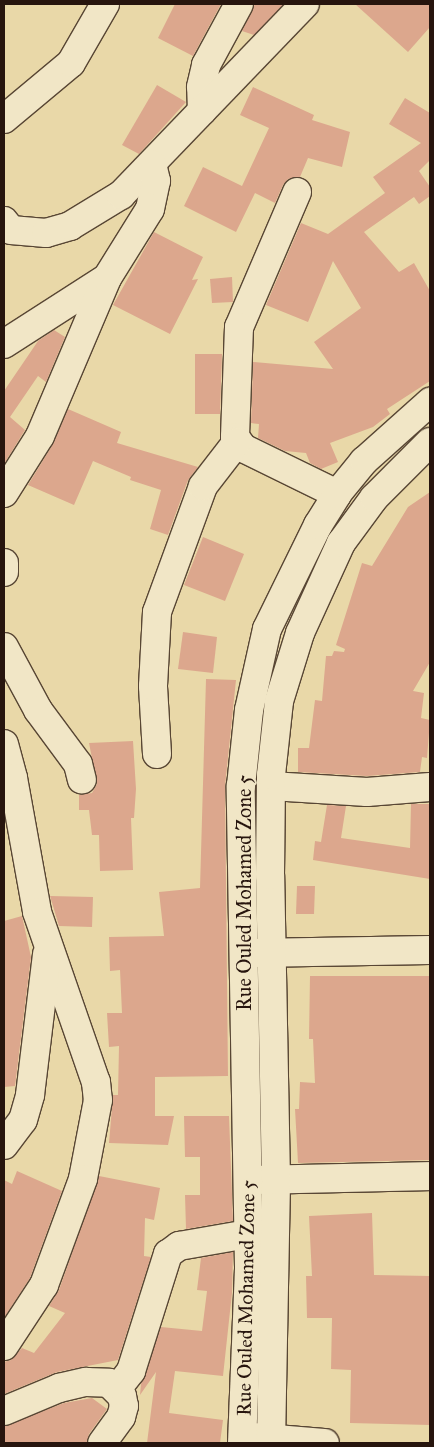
<!DOCTYPE html>
<html>
<head>
<meta charset="utf-8">
<style>
	body { margin:0 }
	#map { position:relative; width:434px; height:1447px; overflow:hidden; background:#e9d8a8; font-family:"IM FELL Great Primer",serif }
	div>[style] { position:absolute }
	.building>* { inset:0; background:#dca78d }
	.roads { filter:drop-shadow(1px 0 #584634) drop-shadow(-1px 0 #584634) drop-shadow(0 1px #584634) drop-shadow(0 -1px #584634) }
	.minor>* { height:28px; margin:-14px; padding:0 14px; transform-origin:14px; border-radius:14px; background:#f1e6c6 }
	span { translate:-50% -50%; white-space:nowrap; text-align:center; line-height:1.15; -webkit-text-stroke:4px #f1e6c6; paint-order:stroke }
	.street-label { font-size:20px; color:#27150e }
	.frame { position:absolute; inset:0; border:5px solid #27150e; pointer-events:none }
</style>
</head>
<body>
<div id="map">
	<div class="building">
		<i style="clip-path:polygon(175px 4px,221px 4px,193px 56px,158px 38px)"></i>
		<i style="clip-path:polygon(255px 4px,284px 4px,254px 35px,242px 31px)"></i>
		<i style="clip-path:polygon(355px 4px,430px 4px,430px 27px,408px 52px)"></i>
		<i style="clip-path:polygon(157px 85px,186px 102px,139px 154px,122px 145px)"></i>
		<i style="clip-path:polygon(253px 87px,314px 115px,312px 120px,350px 132px,342px 167px,308px 158px,300px 177px,288px 179px,283px 185px,275px 203px,255px 193px,236px 232px,184px 206px,203px 167px,242px 186px,269px 128px,240px 115px)"></i>
		<i style="clip-path:polygon(405px 98px,430px 113px,430px 160px,419px 171px,430px 187px,430px 196px,419px 204px,414px 197px,364px 232px,399px 272px,414px 263px,430px 291px,430px 381px,387px 409px,390px 414px,373px 427px,330px 443px,338px 462px,321px 469px,310px 463px,306px 453px,285px 451px,258px 438px,259px 424px,251px 423px,253px 362px,333px 369px,314px 342px,361px 308px,333px 261px,308px 322px,266px 305px,301px 223px,328px 234px,385px 193px,373px 177px,421px 143px,389px 124px)"></i>
		<i style="clip-path:polygon(154px 232px,203px 257px,192px 280px,198px 279px,170px 334px,113px 305px)"></i>
		<i style="clip-path:polygon(232px 277px,233px 302px,212px 303px,210px 279px)"></i>
		<i style="clip-path:polygon(54px 330px,65px 337px,46px 382px,38px 376px,10px 417px,25px 430px,4px 464px,4px 391px,38px 341px)"></i>
		<i style="clip-path:polygon(195px 354px,222px 354px,220px 414px,195px 414px)"></i>
		<i style="clip-path:polygon(68px 409px,121px 432px,117px 443px,198px 467px,188px 480px,168px 535px,150px 529px,161px 490px,130px 480px,131px 477px,93px 461px,74px 505px,28px 485px,53px 444px)"></i>
		<i style="clip-path:polygon(430px 492px,430px 662px,413px 691px,424px 693px,421px 718px,430px 720px,427px 758px,422px 757px,420px 772px,367px 776px,298px 772px,298px 748px,309px 748px,315px 700px,322px 701px,326px 656px,332px 656px,334px 651px,344px 652px,345px 649px,336px 645px,362px 563px,372px 566px,408px 507px)"></i>
		<i style="clip-path:polygon(203px 537px,244px 554px,225px 601px,184px 585px)"></i>
		<i style="clip-path:polygon(183px 632px,217px 637px,213px 673px,178px 669px)"></i>
		<i style="clip-path:polygon(206px 679px,236px 680px,225px 786px,228px 1076px,155px 1077px,155px 1116px,174px 1116px,168px 1145px,109px 1143px,113px 1095px,118px 1095px,119px 1046px,109px 1047px,107px 1013px,122px 1013px,120px 970px,110px 971px,109px 937px,164px 936px,159px 892px,200px 888px)"></i>
		<i style="clip-path:polygon(133px 741px,136px 789px,134px 818px,131px 818px,133px 870px,100px 871px,99px 835px,92px 835px,89px 810px,79px 810px,79px 795px,92px 793px,97px 784px,89px 743px)"></i>
		<i style="clip-path:polygon(411px 804px,430px 804px,430px 879px,313px 860px,315px 841px,321px 842px,327px 805px,346px 806px,341px 838px,410px 848px)"></i>
		<i style="clip-path:polygon(297px 886px,315px 886px,314px 914px,296px 914px)"></i>
		<i style="clip-path:polygon(50px 896px,93px 897px,92px 927px,59px 926px)"></i>
		<i style="clip-path:polygon(22px 916px,31px 957px,15px 1086px,4px 1087px,4px 921px)"></i>
		<i style="clip-path:polygon(310px 976px,430px 976px,430px 1160px,298px 1163px,295px 1109px,299px 1109px,300px 1082px,315px 1083px,313px 1039px,309px 1039px)"></i>
		<i style="clip-path:polygon(184px 1116px,229px 1116px,233px 1221px,186px 1229px,185px 1195px,200px 1195px,200px 1157px,185px 1157px)"></i>
		<i style="clip-path:polygon(17px 1171px,62px 1191px,30px 1278px,4px 1318px,4px 1180px,12px 1184px)"></i>
		<i style="clip-path:polygon(99px 1176px,160px 1188px,154px 1220px,145px 1218px,144px 1256px,151px 1257px,118px 1360px,57px 1372px,4px 1394px,4px 1362px,11px 1360px,22px 1348px,34px 1353px,65px 1313px,49px 1306px,59px 1290px)"></i>
		<i style="clip-path:polygon(372px 1213px,374px 1275px,430px 1276px,430px 1425px,350px 1423px,351px 1370px,331px 1369px,332px 1318px,307px 1318px,306px 1276px,312px 1276px,309px 1216px)"></i>
		<i style="clip-path:polygon(233px 1252px,232px 1293px,223px 1376px,175px 1371px,169px 1413px,223px 1420px,220px 1443px,147px 1443px,156px 1372px,140px 1395px,141px 1384px,161px 1327px,202px 1331px,207px 1291px,197px 1290px,201px 1258px)"></i>
		<i style="clip-path:polygon(92px 1398px,107px 1409px,89px 1434px,87px 1443px,4px 1443px,4px 1426px,64px 1403px)"></i>
	</div>
	<div class="roads">
		<div class="minor">
			<i style="left:202px;top:111px;width:24px;rotate:-92deg"></i>
			<i style="left:201px;top:87px;width:23px;rotate:-77deg"></i>
			<i style="left:206px;top:65px;width:69px;rotate:-61.6deg"></i>
			<i style="left:4px;top:119px;width:87px;rotate:-39.9deg"></i>
			<i style="left:71px;top:63px;width:68px;rotate:-60deg"></i>
			<i style="left:297px;top:192px;width:147px;rotate:113.2deg"></i>
			<i style="left:239px;top:327px;width:110px;rotate:92.1deg"></i>
			<i style="left:235px;top:437px;width:14px;rotate:54deg"></i>
			<i style="left:243px;top:448px;width:105px;rotate:26.1deg"></i>
			<i style="left:4px;top:221px;width:11px;rotate:52deg"></i>
			<i style="left:11px;top:230px;width:35px;rotate:5deg"></i>
			<i style="left:46px;top:233px;width:25px;rotate:-16deg"></i>
			<i style="left:70px;top:226px;width:60px;rotate:-31.3deg"></i>
			<i style="left:121px;top:195px;width:265px;rotate:-46.1deg"></i>
			<i style="left:4px;top:344px;width:122px;rotate:-32.7deg"></i>
			<i style="left:4px;top:493px;width:67px;rotate:-57.7deg"></i>
			<i style="left:40px;top:436px;width:172px;rotate:-67deg"></i>
			<i style="left:107px;top:278px;width:81px;rotate:-58.1deg"></i>
			<i style="left:150px;top:209px;width:29px;rotate:-78deg"></i>
			<i style="left:156px;top:181px;width:17px;rotate:-103deg"></i>
			<i style="left:4px;top:563px;width:9px;rotate:90deg"></i>
			<i style="left:4px;top:647px;width:72px;rotate:61.6deg"></i>
			<i style="left:38px;top:710px;width:67px;rotate:53.5deg"></i>
			<i style="left:78px;top:764px;width:16px;rotate:76deg"></i>
			<i style="left:4px;top:744px;width:35px;rotate:75deg"></i>
			<i style="left:13px;top:778px;width:136px;rotate:79.8deg"></i>
			<i style="left:37px;top:912px;width:180px;rotate:70.9deg"></i>
			<i style="left:96px;top:1082px;width:18px;rotate:84deg"></i>
			<i style="left:98px;top:1100px;width:80px;rotate:100.8deg"></i>
			<i style="left:83px;top:1179px;width:113px;rotate:110.2deg"></i>
			<i style="left:44px;top:1285px;width:73px;rotate:123.3deg"></i>
			<i style="left:157px;top:754px;width:68px;rotate:-93.4deg"></i>
			<i style="left:153px;top:686px;width:74px;rotate:-86.9deg"></i>
			<i style="left:157px;top:612px;width:134px;rotate:-69.9deg"></i>
			<i style="left:203px;top:486px;width:56px;rotate:-52.3deg"></i>
			<i style="left:271px;top:786px;width:96px;rotate:3.6deg"></i>
			<i style="left:367px;top:792px;width:63px;rotate:-4.5deg"></i>
			<i style="left:253px;top:953px;width:177px;rotate:-1deg"></i>
			<i style="left:4px;top:1145px;width:31px;rotate:-53deg"></i>
			<i style="left:23px;top:1120px;width:26px;rotate:-74deg"></i>
			<i style="left:30px;top:1095px;width:142px;rotate:-83.1deg"></i>
			<i style="left:257px;top:1180px;width:173px;rotate:-1.3deg"></i>
			<i style="left:117px;top:1389px;width:23px;rotate:-52deg"></i>
			<i style="left:131px;top:1371px;width:123px;rotate:-72.5deg"></i>
			<i style="left:168px;top:1254px;width:14px;rotate:-36deg"></i>
			<i style="left:179px;top:1246px;width:70px;rotate:-9.9deg"></i>
			<i style="left:4px;top:1411px;width:60px;rotate:-22.7deg"></i>
			<i style="left:59px;top:1388px;width:28px;rotate:-13deg"></i>
			<i style="left:86px;top:1382px;width:23px;rotate:2deg"></i>
			<i style="left:109px;top:1383px;width:18px;rotate:45deg"></i>
			<i style="left:122px;top:1396px;width:10px;rotate:79deg"></i>
			<i style="left:124px;top:1406px;width:11px;rotate:105deg"></i>
			<i style="left:121px;top:1417px;width:32px;rotate:126deg"></i>
			<i style="left:254px;top:1437px;width:71px;rotate:4.8deg"></i>
			<i style="left:242px;top:1443px;width:176px;rotate:-87.7deg"></i>
			<i style="left:249px;top:1267px;width:481px;rotate:-91deg"></i>
			<i style="left:241px;top:786px;width:76px;rotate:-84deg"></i>
			<i style="left:249px;top:710px;width:83px;rotate:-77.5deg"></i>
			<i style="left:267px;top:629px;width:116px;rotate:-63.9deg"></i>
			<i style="left:318px;top:525px;width:36px;rotate:-58deg"></i>
			<i style="left:337px;top:494px;width:43px;rotate:-50.7deg"></i>
			<i style="left:364px;top:461px;width:89px;rotate:-41.8deg"></i>
			<i style="left:271px;top:1443px;width:263px;rotate:-88.9deg"></i>
			<i style="left:276px;top:1180px;width:305px;rotate:-91.1deg"></i>
			<i style="left:270px;top:875px;width:100px;rotate:-89.4deg"></i>
			<i style="left:271px;top:775px;width:74px;rotate:-83.8deg"></i>
			<i style="left:279px;top:701px;width:71px;rotate:-72.8deg"></i>
			<i style="left:300px;top:633px;width:99px;rotate:-65.5deg"></i>
			<i style="left:341px;top:543px;width:56px;rotate:-53.7deg"></i>
			<i style="left:374px;top:498px;width:79px;rotate:-45deg"></i>
		</div>
	</div>
	<div class="street-label">
		<span style="left:244px;top:893px;rotate:-90deg">Rue Ouled Mohamed Zone 5</span>
		<span style="left:246px;top:1298px;rotate:-89deg">Rue Ouled Mohamed Zone 5</span>
	</div>
	<div class="frame"></div>
</div>
</body>
</html>
